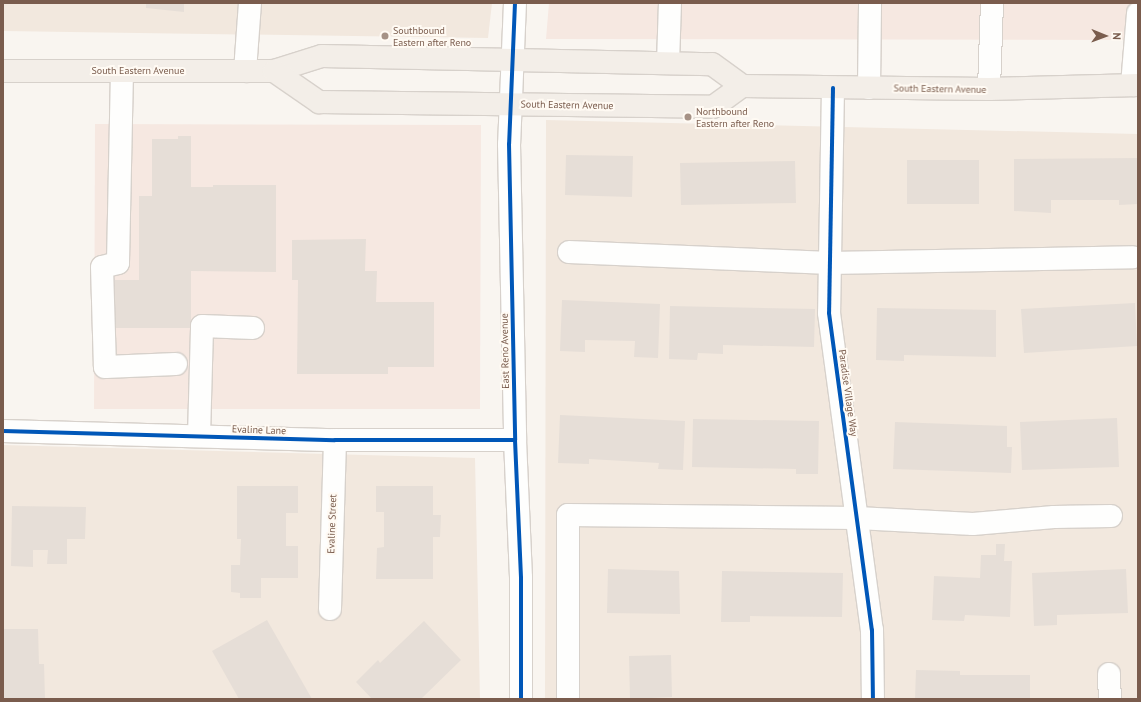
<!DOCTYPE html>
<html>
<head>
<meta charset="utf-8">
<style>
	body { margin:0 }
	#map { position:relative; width:1141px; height:702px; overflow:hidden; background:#f9f5f0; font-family:"PT Sans",sans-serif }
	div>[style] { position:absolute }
	.residential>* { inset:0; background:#f2e8de }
	.commercial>* { inset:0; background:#f6e8e1 }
	.building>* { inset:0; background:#e6ded7 }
	.roads { filter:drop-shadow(1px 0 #d7d1cb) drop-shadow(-1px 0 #d7d1cb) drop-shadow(0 1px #d7d1cb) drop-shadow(0 -1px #d7d1cb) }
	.minor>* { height:22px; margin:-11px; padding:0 11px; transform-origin:11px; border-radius:11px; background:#fefefd }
	.major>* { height:22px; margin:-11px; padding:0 11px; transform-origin:11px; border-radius:11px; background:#f3eee8 }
	.cycleway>* { height:4px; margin:-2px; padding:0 2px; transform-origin:2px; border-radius:2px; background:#0057b8 }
	.dots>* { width:11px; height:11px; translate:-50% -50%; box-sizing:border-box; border:2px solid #fffaf3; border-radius:50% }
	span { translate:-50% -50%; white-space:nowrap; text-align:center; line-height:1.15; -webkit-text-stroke:4px #fffaf3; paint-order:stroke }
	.poi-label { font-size:10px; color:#7a5c4d }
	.left { translate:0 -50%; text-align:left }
	.street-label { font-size:10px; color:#7a5c4d }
	.frame { position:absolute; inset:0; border:4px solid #7a5c4d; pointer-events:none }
	.north { position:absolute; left:1085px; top:16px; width:40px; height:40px; -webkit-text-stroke:3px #fffaf3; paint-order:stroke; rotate:91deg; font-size:11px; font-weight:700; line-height:16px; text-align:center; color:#7a5c4d }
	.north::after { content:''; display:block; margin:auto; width:14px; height:18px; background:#7a5c4d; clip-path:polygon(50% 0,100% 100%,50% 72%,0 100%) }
</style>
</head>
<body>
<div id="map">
	<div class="residential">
		<i style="clip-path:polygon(3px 3px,492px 3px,488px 38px,3px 31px)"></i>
		<i style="clip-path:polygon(546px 120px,1138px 134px,1138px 699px,545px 699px)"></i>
		<i style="clip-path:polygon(3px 445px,475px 458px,480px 699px,3px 699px)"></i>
	</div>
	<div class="commercial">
		<i style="clip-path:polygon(549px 3px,1138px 3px,1138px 40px,546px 39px)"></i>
		<i style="clip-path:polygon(95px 124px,481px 125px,480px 409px,94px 409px)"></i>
	</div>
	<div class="building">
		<i style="clip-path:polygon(146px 3px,184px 3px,184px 12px,146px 8px)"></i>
		<i style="clip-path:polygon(178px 136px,191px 136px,191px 187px,213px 187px,213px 185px,276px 185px,276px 272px,191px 271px,191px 328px,115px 328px,115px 280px,139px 280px,139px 196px,152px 196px,152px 139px,178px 139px)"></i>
		<i style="clip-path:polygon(566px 155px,633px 156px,632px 197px,565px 195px)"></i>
		<i style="clip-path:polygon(1137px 158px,1138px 204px,1119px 205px,1119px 200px,1051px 200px,1051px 213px,1014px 211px,1014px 159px)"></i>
		<i style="clip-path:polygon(907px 160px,979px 160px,979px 204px,907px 204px)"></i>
		<i style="clip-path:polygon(795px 161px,796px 203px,681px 205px,680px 163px)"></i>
		<i style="clip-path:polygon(366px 239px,365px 271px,377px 271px,376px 302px,434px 302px,434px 367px,388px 367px,388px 374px,297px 374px,298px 280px,292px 280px,292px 240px)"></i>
		<i style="clip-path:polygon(562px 300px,660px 304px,658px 358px,634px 357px,635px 341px,585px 340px,585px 352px,560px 351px)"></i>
		<i style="clip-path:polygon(1135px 303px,1137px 346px,1024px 353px,1021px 309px)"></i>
		<i style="clip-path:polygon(670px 306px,815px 309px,814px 347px,723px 345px,723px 354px,698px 353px,697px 360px,669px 359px)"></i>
		<i style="clip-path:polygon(877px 308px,996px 310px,996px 357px,904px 355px,904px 361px,876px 360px)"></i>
		<i style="clip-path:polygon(560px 415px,685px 421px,683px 470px,658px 469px,659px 463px,589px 459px,589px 464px,558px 463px)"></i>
		<i style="clip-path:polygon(1117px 418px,1119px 467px,1022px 470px,1020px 422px)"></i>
		<i style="clip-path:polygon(693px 419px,819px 421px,818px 474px,796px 474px,796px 469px,692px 467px)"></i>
		<i style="clip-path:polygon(895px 422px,1007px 426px,1007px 447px,1012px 447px,1011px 473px,893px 469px)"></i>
		<i style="clip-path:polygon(237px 486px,298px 486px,298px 513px,286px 513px,286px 546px,298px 546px,298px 578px,261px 578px,261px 598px,240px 598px,240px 593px,231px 592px,231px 565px,240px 565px,241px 539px,237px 539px)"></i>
		<i style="clip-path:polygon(376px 486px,433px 486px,433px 515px,441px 515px,440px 537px,433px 537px,433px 579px,376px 579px,377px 548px,384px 547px,384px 512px,376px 512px)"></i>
		<i style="clip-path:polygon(12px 506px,86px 507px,85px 539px,67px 539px,67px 564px,47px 564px,48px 550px,33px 550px,33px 567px,11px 566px)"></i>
		<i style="clip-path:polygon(996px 544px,1005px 544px,1004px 561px,1012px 561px,1010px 617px,965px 615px,964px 621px,932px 620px,934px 576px,980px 578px,981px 555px,996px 555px)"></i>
		<i style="clip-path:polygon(608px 569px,679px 571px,680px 614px,607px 613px)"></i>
		<i style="clip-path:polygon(1126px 569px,1128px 613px,1057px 615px,1057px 625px,1034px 626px,1032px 573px)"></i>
		<i style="clip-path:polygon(722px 571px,843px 573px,842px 617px,750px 616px,750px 622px,721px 622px)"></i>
		<i style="clip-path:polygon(267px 620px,312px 699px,239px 699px,212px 651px)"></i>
		<i style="clip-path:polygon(424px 621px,461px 660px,421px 699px,372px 699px,356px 682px,378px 660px,380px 663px)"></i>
		<i style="clip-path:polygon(3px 629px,38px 629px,39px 664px,44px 664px,45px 699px,3px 699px)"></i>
		<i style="clip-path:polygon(671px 655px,672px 697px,630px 699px,629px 656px)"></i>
		<i style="clip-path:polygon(916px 670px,960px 671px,960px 675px,1030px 675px,1030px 699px,915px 699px)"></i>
	</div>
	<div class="roads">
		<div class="minor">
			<i style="left:515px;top:3px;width:141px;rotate:92.4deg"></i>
			<i style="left:509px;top:144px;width:296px;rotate:88.8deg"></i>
			<i style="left:515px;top:440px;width:138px;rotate:87.5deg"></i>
			<i style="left:521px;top:578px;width:121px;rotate:90deg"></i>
			<i style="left:668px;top:63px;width:60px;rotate:-88.1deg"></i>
			<i style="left:122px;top:71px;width:192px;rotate:91.2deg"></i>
			<i style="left:118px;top:263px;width:16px;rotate:166deg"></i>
			<i style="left:102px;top:267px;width:100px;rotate:88.3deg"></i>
			<i style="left:105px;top:367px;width:71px;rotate:-2.4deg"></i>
			<i style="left:245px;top:71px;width:68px;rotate:-85.8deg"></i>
			<i style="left:1132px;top:85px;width:72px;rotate:-85.2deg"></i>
			<i style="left:833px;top:88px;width:225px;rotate:91deg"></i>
			<i style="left:829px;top:313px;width:320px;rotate:82.3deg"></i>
			<i style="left:872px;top:630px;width:69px;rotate:89.2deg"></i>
			<i style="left:869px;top:88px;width:85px;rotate:-89.3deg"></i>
			<i style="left:989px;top:89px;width:86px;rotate:-88deg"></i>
			<i style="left:569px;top:252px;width:261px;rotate:2.4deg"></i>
			<i style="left:830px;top:263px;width:303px;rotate:-1.1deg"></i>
			<i style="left:3px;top:431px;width:332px;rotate:1.6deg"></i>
			<i style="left:335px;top:440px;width:180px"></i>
			<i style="left:199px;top:436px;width:110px;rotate:-88.4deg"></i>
			<i style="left:202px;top:326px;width:51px;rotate:2.2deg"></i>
			<i style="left:330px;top:609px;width:169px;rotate:-88.3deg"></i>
			<i style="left:1109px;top:674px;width:25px;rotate:88deg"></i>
			<i style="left:568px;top:699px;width:184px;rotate:-90deg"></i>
			<i style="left:568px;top:515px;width:289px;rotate:0.6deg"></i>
			<i style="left:857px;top:518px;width:116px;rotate:3deg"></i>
			<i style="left:973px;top:524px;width:81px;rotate:-4.9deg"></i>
			<i style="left:1054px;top:517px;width:57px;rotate:-1deg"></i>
		</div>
		<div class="major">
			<i style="left:3px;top:71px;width:271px"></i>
			<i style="left:274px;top:71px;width:50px;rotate:-17.4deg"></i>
			<i style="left:322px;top:56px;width:390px;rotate:1.2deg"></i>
			<i style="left:712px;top:64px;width:37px;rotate:36deg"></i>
			<i style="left:742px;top:86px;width:247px;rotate:0.7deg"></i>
			<i style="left:989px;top:89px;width:149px;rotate:-1.5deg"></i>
			<i style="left:274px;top:71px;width:55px;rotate:34.6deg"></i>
			<i style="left:319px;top:102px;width:394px;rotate:0.7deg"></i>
			<i style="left:713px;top:107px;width:36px;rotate:-36deg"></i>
		</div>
	</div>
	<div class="cycleway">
		<i style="left:515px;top:3px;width:141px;rotate:92.4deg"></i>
		<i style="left:509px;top:144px;width:296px;rotate:88.8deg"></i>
		<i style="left:515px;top:440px;width:138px;rotate:87.5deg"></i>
		<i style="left:521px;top:578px;width:121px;rotate:90deg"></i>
		<i style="left:833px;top:88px;width:225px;rotate:91deg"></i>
		<i style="left:829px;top:313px;width:320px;rotate:82.3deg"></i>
		<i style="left:872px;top:630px;width:69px;rotate:89.2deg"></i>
		<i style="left:3px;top:431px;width:332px;rotate:1.6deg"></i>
		<i style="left:335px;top:440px;width:180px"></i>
	</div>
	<div class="dots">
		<i style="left:385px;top:36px;background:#a69286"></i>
		<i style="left:688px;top:117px;background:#a69286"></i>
	</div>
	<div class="poi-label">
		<span class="left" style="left:393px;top:36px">Southbound<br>Eastern after Reno</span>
		<span class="left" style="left:696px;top:117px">Northbound<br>Eastern after Reno</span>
	</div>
	<div class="street-label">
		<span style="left:138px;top:71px">South Eastern Avenue</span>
		<span style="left:940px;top:89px;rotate:1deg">South Eastern Avenue</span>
		<span style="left:567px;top:105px;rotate:1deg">South Eastern Avenue</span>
		<span style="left:505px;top:351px;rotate:-91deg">East Reno Avenue</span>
		<span style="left:848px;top:393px;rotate:82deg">Paradise Village Way</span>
		<span style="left:259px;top:430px;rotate:2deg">Evaline Lane</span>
		<span style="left:332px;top:524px;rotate:-88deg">Evaline Street</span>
	</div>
	<div class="frame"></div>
	<div class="north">N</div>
</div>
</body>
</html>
